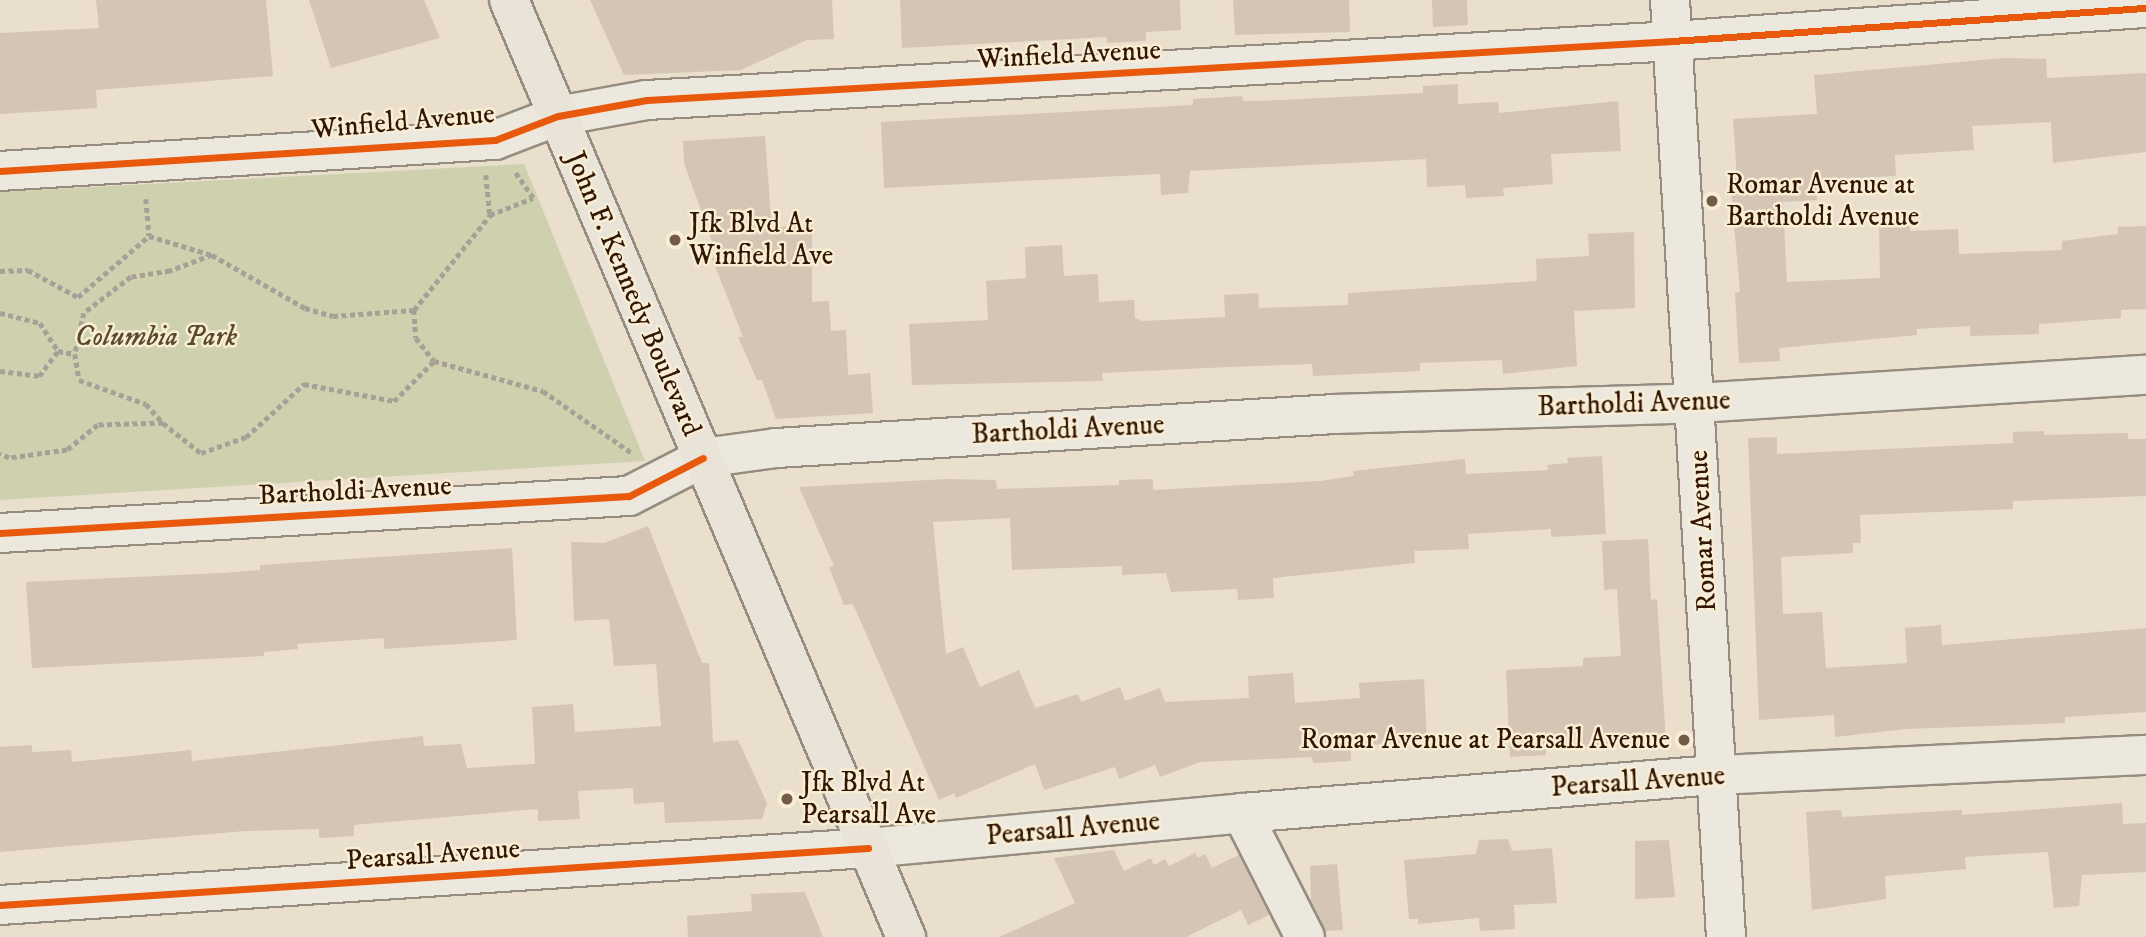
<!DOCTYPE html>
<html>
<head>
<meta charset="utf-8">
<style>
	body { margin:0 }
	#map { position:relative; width:2146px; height:937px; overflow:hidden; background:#e9dfcc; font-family:"IM FELL DW Pica",serif }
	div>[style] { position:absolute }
	.green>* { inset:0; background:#cfd0ae }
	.building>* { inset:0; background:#d4c5b5 }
	.path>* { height:4.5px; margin-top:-2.25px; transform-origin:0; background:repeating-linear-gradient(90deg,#a8a096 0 5px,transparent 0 8.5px) }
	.roads { filter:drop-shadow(2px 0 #968c80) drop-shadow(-2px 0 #968c80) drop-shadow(0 2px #968c80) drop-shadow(0 -2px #968c80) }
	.minor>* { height:38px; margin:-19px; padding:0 19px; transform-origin:19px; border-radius:19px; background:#ece8de }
	.major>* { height:38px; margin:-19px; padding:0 19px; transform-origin:19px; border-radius:19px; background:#eae3d8 }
	.cycleway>* { height:7px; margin:-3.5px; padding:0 3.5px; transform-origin:3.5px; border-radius:3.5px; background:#e8590c }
	.dots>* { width:19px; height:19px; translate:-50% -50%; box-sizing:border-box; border:4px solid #f9edd5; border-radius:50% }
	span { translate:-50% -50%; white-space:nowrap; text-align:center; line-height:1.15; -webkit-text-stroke:5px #f9edd5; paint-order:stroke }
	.street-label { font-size:28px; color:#321600 }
	.poi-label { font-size:28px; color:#321600 }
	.left { translate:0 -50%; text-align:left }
	.right { translate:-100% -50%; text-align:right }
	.park-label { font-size:28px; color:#5a4a2d; font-style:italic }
</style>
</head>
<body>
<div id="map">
	<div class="green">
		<i style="clip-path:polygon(524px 164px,645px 461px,0 500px,0 192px)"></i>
	</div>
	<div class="building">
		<i style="clip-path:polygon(96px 0,266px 0,273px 76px,96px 90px,97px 108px,0 114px,0 33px,99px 28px)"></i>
		<i style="clip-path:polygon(309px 0,424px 0,440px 38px,331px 68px)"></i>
		<i style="clip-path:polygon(590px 0,832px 0,834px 39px,807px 40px,741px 70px,624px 75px)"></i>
		<i style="clip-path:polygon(900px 0,1180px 0,1181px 30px,1146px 32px,1146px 41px,1107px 43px,1107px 37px,902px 48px)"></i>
		<i style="clip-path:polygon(1233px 0,1349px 0,1350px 32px,1235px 35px)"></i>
		<i style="clip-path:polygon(1432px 0,1467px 0,1468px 25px,1433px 27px)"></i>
		<i style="clip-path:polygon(2005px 58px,2046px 59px,2047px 78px,2146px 73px,2146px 152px,2053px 163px,2051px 122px,1972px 126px,1974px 150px,1895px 155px,1896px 176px,1816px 180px,1817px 200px,1783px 202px,1787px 282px,1880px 278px,1879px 222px,1909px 220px,1910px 231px,1958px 229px,1959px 254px,2062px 250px,2062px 241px,2118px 234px,2118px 227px,2146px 226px,2146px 309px,2121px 310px,2121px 318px,2039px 324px,2039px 334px,1970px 336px,1970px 326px,1917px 329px,1917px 335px,1779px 348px,1780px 361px,1739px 363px,1735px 293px,1740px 292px,1730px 178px,1737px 177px,1733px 119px,1817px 114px,1814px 75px)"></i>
		<i style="clip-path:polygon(1458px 84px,1458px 104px,1498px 102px,1499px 113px,1618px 101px,1621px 151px,1551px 154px,1553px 184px,1503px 188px,1504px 196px,1466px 198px,1465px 185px,1427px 187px,1426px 159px,1190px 171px,1188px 193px,1161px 195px,1160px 174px,884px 188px,881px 122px,1193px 105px,1193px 99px,1242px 96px,1243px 101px,1261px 101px,1423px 93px,1423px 86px)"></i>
		<i style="clip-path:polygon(765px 136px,771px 217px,775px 216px,775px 227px,812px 225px,812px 302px,829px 301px,831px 331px,846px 330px,848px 375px,870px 373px,873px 413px,776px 419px,762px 380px,757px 380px,738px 337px,743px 337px,712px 258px,718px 258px,684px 163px,683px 141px)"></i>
		<i style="clip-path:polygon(1634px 232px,1635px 308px,1574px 311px,1577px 366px,1503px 374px,1502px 360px,1420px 363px,1420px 371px,1313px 376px,1312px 364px,1228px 367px,1102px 373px,1103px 381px,912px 385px,909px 324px,988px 320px,986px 281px,1026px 278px,1025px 247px,1062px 245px,1064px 276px,1098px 274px,1099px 302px,1134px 300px,1135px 318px,1143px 321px,1225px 317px,1224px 295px,1258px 293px,1259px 308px,1348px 305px,1348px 293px,1537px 281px,1536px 259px,1589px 256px,1588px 234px)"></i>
		<i style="clip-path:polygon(2044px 431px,2044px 435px,2128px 433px,2128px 439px,2146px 439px,2146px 496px,2013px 501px,2013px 509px,1860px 515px,1861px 543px,1853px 543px,1853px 553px,1781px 557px,1783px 614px,1822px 612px,1826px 668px,1907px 663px,1905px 628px,1941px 625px,1942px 645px,2146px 628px,2146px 712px,2065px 717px,2065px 723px,1906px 729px,1835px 737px,1834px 715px,1759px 720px,1748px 438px,1777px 437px,1777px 454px,2013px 443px,2013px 432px)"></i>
		<i style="clip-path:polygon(1602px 456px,1606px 534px,1551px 537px,1551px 529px,1468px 534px,1469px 549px,1414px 551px,1415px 563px,1273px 578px,1274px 598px,1238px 600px,1237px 589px,1171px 592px,1166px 573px,1122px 575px,1122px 566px,1012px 570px,1010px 518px,933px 522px,946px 654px,963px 647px,980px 687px,1019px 670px,1035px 708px,1078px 694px,1081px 702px,1120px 687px,1125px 701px,1160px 688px,1165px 702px,1249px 698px,1248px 676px,1293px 673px,1295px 703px,1360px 698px,1359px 683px,1424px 679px,1427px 741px,1351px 746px,1351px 761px,1313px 763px,1312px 757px,1200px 762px,1160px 777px,1155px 765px,1119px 779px,1115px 767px,1044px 790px,1035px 764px,956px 798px,954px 793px,939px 800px,853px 604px,844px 605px,829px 567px,834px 566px,799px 487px,947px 479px,996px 480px,997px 489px,1119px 485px,1119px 480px,1153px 479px,1153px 490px,1320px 481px,1354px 476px,1353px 471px,1465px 459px,1466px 474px,1548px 470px,1547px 465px,1568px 463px,1567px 458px)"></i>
		<i style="clip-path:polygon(648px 526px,702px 663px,709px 663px,713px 742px,738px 740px,767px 803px,762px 819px,665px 823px,664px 802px,634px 804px,633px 788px,578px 791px,580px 819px,538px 821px,538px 809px,354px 825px,354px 836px,319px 838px,319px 829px,245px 831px,0 852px,0 747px,32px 745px,32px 752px,71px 750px,72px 762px,191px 750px,192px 761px,423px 736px,424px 746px,461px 744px,467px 768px,535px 764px,532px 707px,573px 704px,575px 732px,661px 726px,656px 664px,614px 666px,609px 619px,574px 621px,571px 542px,604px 543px)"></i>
		<i style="clip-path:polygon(1648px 539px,1651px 600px,1657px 599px,1666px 743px,1546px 749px,1546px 755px,1510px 757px,1506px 670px,1583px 666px,1583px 658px,1621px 656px,1617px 589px,1604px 590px,1602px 541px)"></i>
		<i style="clip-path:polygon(512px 548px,517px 640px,384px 649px,384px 638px,297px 644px,298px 649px,264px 652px,264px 656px,32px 668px,26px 582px,222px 573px,260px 570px,260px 565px)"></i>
		<i style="clip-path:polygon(2122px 803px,2123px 824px,2146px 823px,2146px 872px,2082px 875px,2079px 906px,2054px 908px,2048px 852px,1965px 857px,1966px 869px,1885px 876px,1886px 899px,1812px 910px,1806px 812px,1841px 810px,1842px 817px,1962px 810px,1962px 815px)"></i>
		<i style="clip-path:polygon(1508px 839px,1512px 851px,1552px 848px,1557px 903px,1514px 905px,1515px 929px,1480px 931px,1479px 918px,1418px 924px,1418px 919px,1409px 919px,1404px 860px,1476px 854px,1479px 840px)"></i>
		<i style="clip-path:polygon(1669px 840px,1675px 897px,1635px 899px,1635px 841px)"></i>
		<i style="clip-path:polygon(1114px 850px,1124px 871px,1151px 858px,1154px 865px,1165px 859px,1169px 866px,1195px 853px,1198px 858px,1205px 854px,1212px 868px,1239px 855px,1269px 915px,1248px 925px,1241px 910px,1186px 937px,999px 937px,1075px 903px,1054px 858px)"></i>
		<i style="clip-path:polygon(1337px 864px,1343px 930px,1325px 931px,1311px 900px,1310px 866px)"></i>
		<i style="clip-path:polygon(805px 892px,823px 937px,688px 937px,687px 916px,752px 911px,751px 894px)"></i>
	</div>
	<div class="path">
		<i style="left:486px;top:175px;width:40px;rotate:84.3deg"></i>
		<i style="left:146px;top:199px;width:37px;rotate:85deg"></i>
		<i style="left:212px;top:255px;width:107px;rotate:29.7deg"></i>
		<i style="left:305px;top:308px;width:29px;rotate:16deg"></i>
		<i style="left:333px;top:316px;width:81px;rotate:-4.2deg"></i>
		<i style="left:414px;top:310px;width:122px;rotate:-51.3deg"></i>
		<i style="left:490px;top:215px;width:46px;rotate:-21.6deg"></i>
		<i style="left:533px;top:198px;width:32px;rotate:-125deg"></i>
		<i style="left:0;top:271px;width:28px;rotate:-2deg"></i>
		<i style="left:28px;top:270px;width:57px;rotate:28.4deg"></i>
		<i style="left:78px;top:297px;width:94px;rotate:-40.7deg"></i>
		<i style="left:149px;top:236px;width:66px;rotate:16.8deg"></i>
		<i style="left:212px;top:255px;width:45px;rotate:159.1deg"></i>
		<i style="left:170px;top:271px;width:39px;rotate:171deg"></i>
		<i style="left:131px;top:277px;width:59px;rotate:142.5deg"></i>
		<i style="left:84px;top:313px;width:42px;rotate:102.4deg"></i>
		<i style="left:75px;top:354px;width:26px;rotate:81deg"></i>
		<i style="left:79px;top:380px;width:71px;rotate:19.7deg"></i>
		<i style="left:146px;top:404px;width:25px;rotate:48deg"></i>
		<i style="left:163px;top:423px;width:65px;rotate:178.2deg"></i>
		<i style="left:98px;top:425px;width:40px;rotate:141deg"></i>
		<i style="left:67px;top:450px;width:59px;rotate:172.1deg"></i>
		<i style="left:9px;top:458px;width:10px;rotate:-156deg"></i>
		<i style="left:414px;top:310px;width:28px;rotate:86deg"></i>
		<i style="left:416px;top:338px;width:29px;rotate:52deg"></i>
		<i style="left:0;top:313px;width:41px;rotate:14deg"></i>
		<i style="left:40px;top:323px;width:33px;rotate:57deg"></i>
		<i style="left:58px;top:351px;width:17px;rotate:10deg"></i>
		<i style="left:0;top:371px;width:39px;rotate:7deg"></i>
		<i style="left:39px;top:376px;width:31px;rotate:-53deg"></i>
		<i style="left:163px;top:423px;width:48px;rotate:38.3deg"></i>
		<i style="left:201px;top:453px;width:48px;rotate:-19.6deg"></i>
		<i style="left:246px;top:437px;width:79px;rotate:-42.4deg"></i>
		<i style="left:304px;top:384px;width:92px;rotate:10.7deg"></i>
		<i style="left:394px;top:401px;width:57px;rotate:-45deg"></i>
		<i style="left:434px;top:361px;width:113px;rotate:15.4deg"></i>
		<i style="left:543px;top:391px;width:108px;rotate:34.9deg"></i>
	</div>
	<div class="roads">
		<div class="minor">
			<i style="left:1670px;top:0;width:939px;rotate:86.58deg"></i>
			<i style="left:0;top:171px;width:496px;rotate:-3.6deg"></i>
			<i style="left:495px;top:140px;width:67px;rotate:-20.9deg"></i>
			<i style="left:558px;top:116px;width:90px;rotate:-10.2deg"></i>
			<i style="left:647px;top:100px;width:1027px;rotate:-3.29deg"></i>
			<i style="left:1672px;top:41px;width:475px;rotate:-4deg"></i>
			<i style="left:0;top:533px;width:630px;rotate:-3.37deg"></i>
			<i style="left:629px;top:496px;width:83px;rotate:-27.2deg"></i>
			<i style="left:703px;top:458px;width:74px;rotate:-7.8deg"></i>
			<i style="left:776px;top:448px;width:560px;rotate:-3.48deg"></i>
			<i style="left:1335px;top:414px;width:361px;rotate:-1.7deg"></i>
			<i style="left:1696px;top:403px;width:451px;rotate:-3.6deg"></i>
			<i style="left:1242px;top:813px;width:139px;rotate:63.1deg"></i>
			<i style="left:0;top:905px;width:870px;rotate:-3.76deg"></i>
			<i style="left:868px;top:848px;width:376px;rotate:-5.3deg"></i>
			<i style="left:1242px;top:813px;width:478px;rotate:-4.6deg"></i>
			<i style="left:1718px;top:775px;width:428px;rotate:-2.7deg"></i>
		</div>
		<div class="major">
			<i style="left:509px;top:0;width:1018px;rotate:67.04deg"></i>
		</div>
	</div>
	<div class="cycleway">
		<i style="left:0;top:171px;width:496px;rotate:-3.6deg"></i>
		<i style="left:495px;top:140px;width:67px;rotate:-20.9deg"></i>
		<i style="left:558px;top:116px;width:90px;rotate:-10.2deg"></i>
		<i style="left:647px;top:100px;width:1027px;rotate:-3.29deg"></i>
		<i style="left:1672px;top:41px;width:475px;rotate:-4deg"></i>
		<i style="left:0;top:533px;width:630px;rotate:-3.37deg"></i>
		<i style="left:629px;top:496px;width:83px;rotate:-27.2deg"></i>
		<i style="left:0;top:905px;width:870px;rotate:-3.76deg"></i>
	</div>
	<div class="dots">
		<i style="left:1712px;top:201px;background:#725c47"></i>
		<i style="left:675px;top:240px;background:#725c47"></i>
		<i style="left:1684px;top:740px;background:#725c47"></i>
		<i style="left:787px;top:799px;background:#725c47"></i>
	</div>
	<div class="street-label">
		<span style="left:1069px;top:55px;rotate:-3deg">Winfield Avenue</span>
		<span style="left:403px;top:122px;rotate:-5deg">Winfield Avenue</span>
		<span style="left:633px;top:294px;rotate:67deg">John F. Kennedy Boulevard</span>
		<span style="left:1634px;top:404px;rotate:-2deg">Bartholdi Avenue</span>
		<span style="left:1068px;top:430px;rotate:-3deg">Bartholdi Avenue</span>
		<span style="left:355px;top:491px;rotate:-3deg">Bartholdi Avenue</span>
		<span style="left:1703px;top:531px;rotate:-93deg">Romar Avenue</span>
		<span style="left:1638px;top:782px;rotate:-4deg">Pearsall Avenue</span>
		<span style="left:1073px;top:829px;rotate:-5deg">Pearsall Avenue</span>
		<span style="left:433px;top:855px;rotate:-4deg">Pearsall Avenue</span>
	</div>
	<div class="poi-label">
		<span class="left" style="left:1726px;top:201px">Romar Avenue at<br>Bartholdi Avenue</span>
		<span class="left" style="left:689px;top:240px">Jfk Blvd At<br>Winfield Ave</span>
		<span class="right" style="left:1670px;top:740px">Romar Avenue at Pearsall Avenue</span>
		<span class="left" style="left:801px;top:799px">Jfk Blvd At<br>Pearsall Ave</span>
	</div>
	<div class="park-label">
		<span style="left:156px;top:337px">Columbia Park</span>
	</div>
</div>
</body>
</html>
